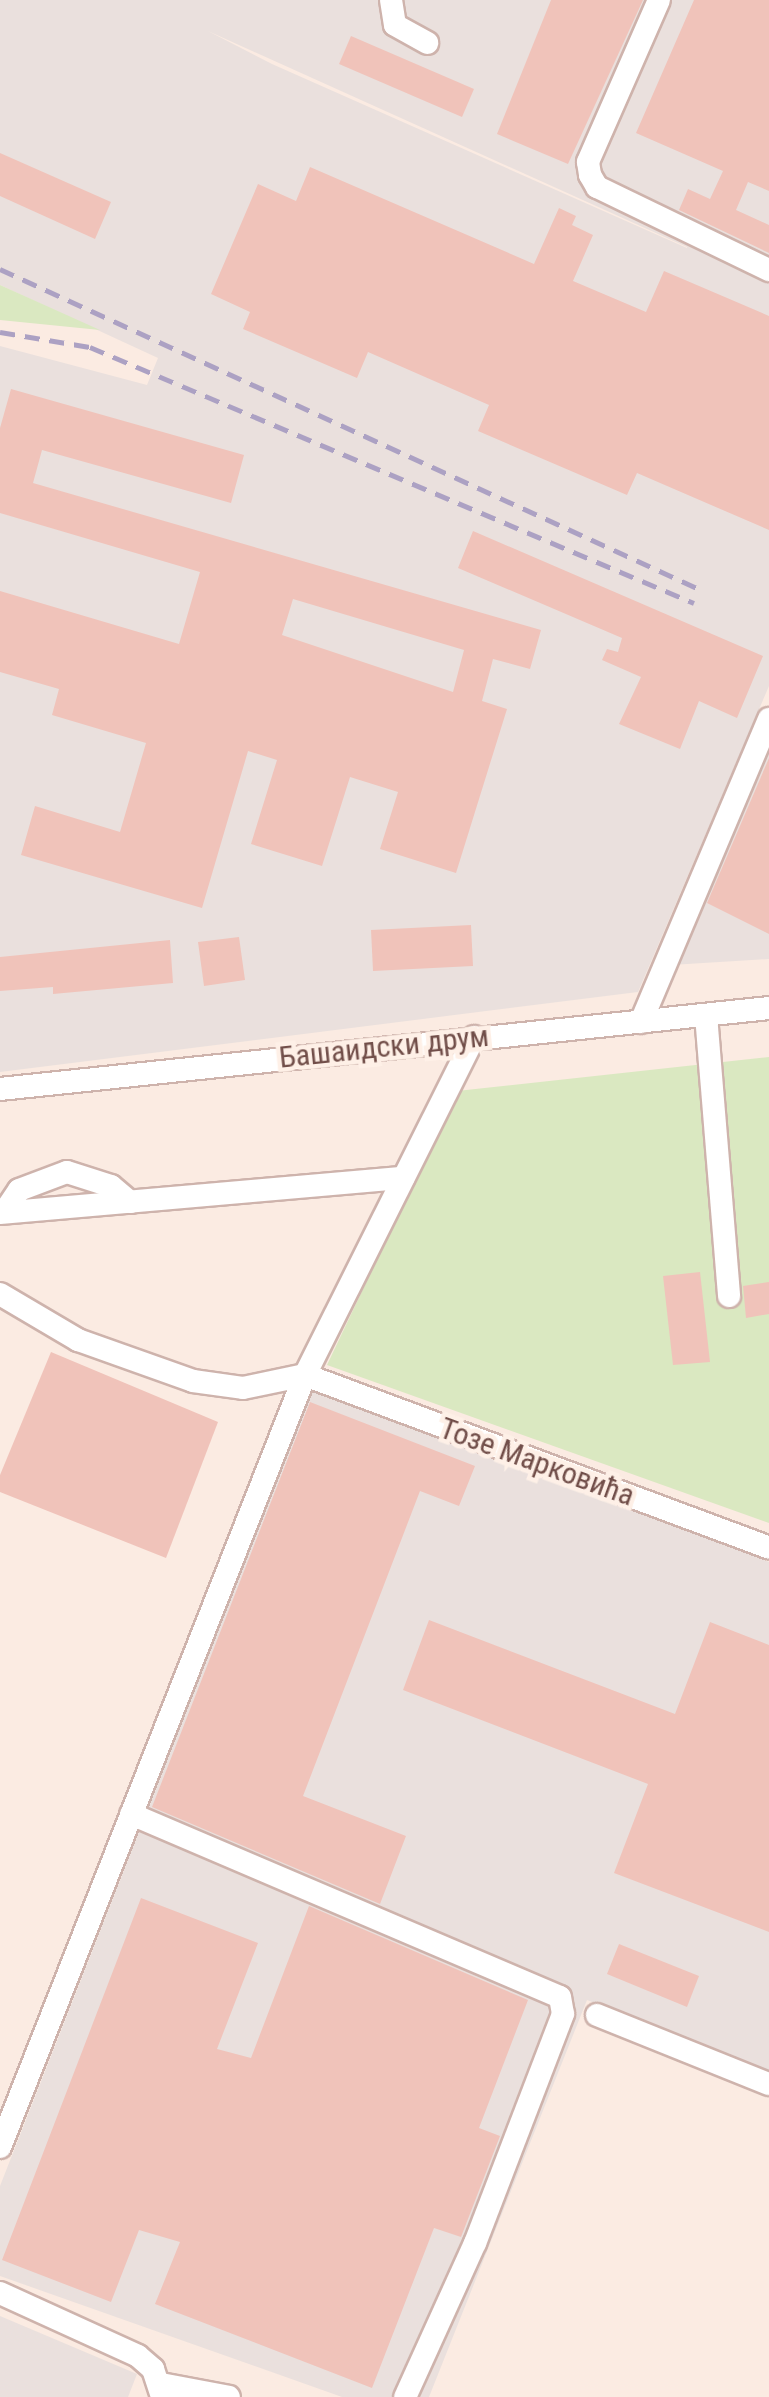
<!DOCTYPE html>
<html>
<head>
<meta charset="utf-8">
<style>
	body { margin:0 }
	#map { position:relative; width:769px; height:2397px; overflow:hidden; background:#fbebe2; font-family:"Roboto Condensed",sans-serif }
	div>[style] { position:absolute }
	.industrial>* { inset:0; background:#eae0dd }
	.green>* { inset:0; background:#dae8c1 }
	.building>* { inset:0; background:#f0c3ba }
	.roads { filter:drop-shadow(2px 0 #ceb3ac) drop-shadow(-2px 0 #ceb3ac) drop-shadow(0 2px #ceb3ac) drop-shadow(0 -2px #ceb3ac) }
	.minor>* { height:22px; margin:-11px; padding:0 11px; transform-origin:11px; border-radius:11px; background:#fff }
	.rail>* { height:5px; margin-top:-2.5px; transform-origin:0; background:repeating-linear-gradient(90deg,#aca1c3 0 15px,transparent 0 25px) }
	span { translate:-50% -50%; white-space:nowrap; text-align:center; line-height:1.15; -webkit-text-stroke:9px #fef0e7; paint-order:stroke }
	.street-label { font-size:30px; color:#714e49 }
</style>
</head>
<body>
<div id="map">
	<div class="industrial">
		<i style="clip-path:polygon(evenodd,0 0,769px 0,769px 686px,638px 992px,0 1072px,0 346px,147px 385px,158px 358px,0 285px,0 0,208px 31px,687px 247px,687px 248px,272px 64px,208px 31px)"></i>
		<i style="clip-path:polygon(769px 731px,769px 959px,671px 965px)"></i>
		<i style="clip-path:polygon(313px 1389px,769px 1562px,769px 2073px,587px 2000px,429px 2397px,342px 2397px,0 2276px,0 2186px)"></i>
		<i style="clip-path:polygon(0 2316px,137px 2374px,128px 2397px,0 2397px)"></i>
	</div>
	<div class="green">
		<i style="clip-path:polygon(0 285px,100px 330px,0 320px)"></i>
		<i style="clip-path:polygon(769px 1057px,769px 1523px,327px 1365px,457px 1091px)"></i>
	</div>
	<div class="building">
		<i style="clip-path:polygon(551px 0,643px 0,568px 164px,497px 134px)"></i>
		<i style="clip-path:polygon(694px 0,769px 0,769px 191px,748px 182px,736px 210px,769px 225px,769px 253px,679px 210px,688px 189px,710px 199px,723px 171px,636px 133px)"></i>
		<i style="clip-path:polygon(351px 36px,474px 89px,462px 117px,339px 64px)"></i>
		<i style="clip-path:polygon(0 153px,111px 202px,95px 239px,0 196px)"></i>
		<i style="clip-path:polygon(310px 167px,534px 264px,559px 208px,576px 216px,572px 225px,593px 235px,573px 281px,646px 312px,664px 271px,769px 316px,769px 530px,637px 473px,627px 495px,478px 431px,489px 405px,368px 352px,357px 378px,243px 329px,250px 312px,211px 294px,258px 184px,296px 201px)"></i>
		<i style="clip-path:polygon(evenodd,11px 389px,244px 455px,231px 503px,42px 450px,33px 483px,541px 630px,530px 669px,493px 659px,482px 701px,507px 709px,456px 873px,380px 849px,398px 792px,350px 777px,322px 866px,251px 844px,277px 760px,248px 751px,202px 908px,21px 855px,35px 806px,120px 832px,146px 743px,52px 715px,59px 689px,0 672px,0 591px,179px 644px,200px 572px,0 513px,0 428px,11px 389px,293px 599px,464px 650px,453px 692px,282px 635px,293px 599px)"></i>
		<i style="clip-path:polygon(473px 531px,763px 656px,737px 718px,699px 701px,680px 749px,619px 724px,641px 677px,602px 660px,607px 649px,618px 652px,622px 638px,458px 568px)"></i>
		<i style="clip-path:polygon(769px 758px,769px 934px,707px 903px)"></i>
		<i style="clip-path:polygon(471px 925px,473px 966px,373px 971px,371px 930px)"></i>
		<i style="clip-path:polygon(239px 937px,245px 980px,204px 986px,198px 942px)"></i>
		<i style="clip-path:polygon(170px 940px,173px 983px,53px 994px,53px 987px,0 991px,0 957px)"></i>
		<i style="clip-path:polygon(700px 1272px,710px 1362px,673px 1365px,663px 1276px)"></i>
		<i style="clip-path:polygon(769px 1282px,769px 1314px,746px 1318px,743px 1286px)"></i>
		<i style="clip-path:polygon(51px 1352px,218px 1422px,166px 1558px,0 1492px,0 1475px)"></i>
		<i style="clip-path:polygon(310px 1402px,475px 1466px,459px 1506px,420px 1491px,303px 1796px,406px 1836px,380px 1904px,152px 1807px)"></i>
		<i style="clip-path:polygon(429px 1620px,675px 1714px,710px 1622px,769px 1645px,769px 1932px,614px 1873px,648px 1784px,403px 1690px)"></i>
		<i style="clip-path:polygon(141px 1898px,258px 1943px,217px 2049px,251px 2058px,309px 1906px,528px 2000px,479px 2128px,500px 2136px,461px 2237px,434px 2228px,372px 2388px,155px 2304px,180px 2242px,139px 2230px,111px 2302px,2px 2260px)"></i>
		<i style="clip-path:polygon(619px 1944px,699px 1976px,687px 2007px,607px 1974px)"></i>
	</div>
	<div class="roads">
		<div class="minor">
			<i style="left:391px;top:0;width:25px;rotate:81deg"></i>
			<i style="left:395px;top:25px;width:37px;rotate:29deg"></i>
			<i style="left:659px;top:0;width:177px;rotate:113.7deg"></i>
			<i style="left:588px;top:162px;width:13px;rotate:81deg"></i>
			<i style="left:590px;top:175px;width:14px;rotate:60deg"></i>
			<i style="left:597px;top:187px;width:191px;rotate:25.8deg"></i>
			<i style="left:706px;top:1015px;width:282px;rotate:85.3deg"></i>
			<i style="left:641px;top:1022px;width:329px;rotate:-67.1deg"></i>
			<i style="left:0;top:1089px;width:773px;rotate:-6.01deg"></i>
			<i style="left:5px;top:1211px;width:25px;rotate:-56deg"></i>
			<i style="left:19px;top:1190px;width:51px;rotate:-20.6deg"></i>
			<i style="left:67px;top:1172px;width:46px;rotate:17.7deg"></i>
			<i style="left:111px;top:1186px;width:25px;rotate:40deg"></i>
			<i style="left:0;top:1213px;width:405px;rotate:-5deg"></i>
			<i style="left:0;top:1294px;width:91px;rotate:30.5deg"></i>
			<i style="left:78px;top:1340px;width:122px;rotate:19.6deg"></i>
			<i style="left:193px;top:1381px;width:50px;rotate:8deg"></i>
			<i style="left:243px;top:1388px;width:63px;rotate:-11.8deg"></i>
			<i style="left:305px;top:1375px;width:495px;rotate:20.4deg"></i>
			<i style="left:131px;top:1814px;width:466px;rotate:23.1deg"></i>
			<i style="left:560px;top:1997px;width:17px;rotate:80deg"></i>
			<i style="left:563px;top:2014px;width:245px;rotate:111deg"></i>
			<i style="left:475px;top:2243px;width:169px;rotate:114.4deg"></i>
			<i style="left:597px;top:2015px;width:185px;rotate:21.9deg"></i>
			<i style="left:0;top:2147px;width:830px;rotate:-68.44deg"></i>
			<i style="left:305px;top:1375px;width:378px;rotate:-63.4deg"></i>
			<i style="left:0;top:2293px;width:152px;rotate:24.5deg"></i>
			<i style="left:138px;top:2356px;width:20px;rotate:41deg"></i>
			<i style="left:153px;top:2369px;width:29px;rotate:72deg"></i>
			<i style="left:161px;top:2384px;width:69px;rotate:10.8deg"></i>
		</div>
	</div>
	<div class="rail">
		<i style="left:0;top:269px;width:767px;rotate:24.59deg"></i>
		<i style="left:0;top:332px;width:91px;rotate:9.5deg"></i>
		<i style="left:90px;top:347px;width:656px;rotate:22.97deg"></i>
	</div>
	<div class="street-label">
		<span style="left:384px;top:1047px;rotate:-6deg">Башаидски друм</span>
		<span style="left:537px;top:1462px;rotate:20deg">Тозе Марковића</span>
	</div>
</div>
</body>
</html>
